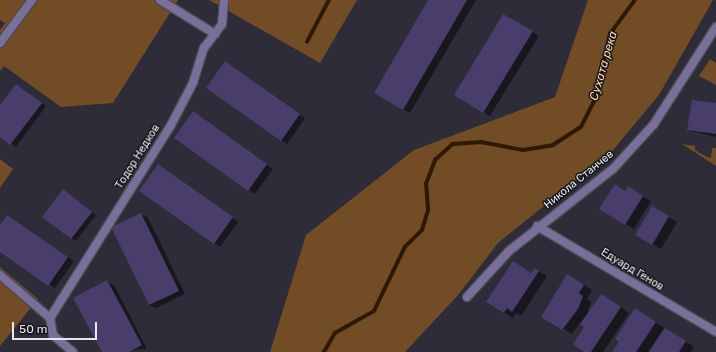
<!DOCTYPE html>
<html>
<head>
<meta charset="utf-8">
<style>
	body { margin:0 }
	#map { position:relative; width:716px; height:352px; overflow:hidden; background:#2e2c38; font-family:Rubik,sans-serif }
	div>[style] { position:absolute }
	.green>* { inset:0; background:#714c25 }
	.shadow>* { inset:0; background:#0007 }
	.stream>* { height:3.5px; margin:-1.75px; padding:0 1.75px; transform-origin:1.75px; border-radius:1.75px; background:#2d1904 }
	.building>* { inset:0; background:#483d6b }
	.roads { filter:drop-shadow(1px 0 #4c4a55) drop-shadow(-1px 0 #4c4a55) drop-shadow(0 1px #4c4a55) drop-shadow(0 -1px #4c4a55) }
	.street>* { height:8px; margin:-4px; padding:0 4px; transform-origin:4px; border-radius:4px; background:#787098 }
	span { translate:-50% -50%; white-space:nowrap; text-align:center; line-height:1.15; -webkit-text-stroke:3px #16151b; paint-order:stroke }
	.street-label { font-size:11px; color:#e8e6ee }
	.water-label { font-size:12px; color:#fcd6b1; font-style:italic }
	.scale { position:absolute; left:12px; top:322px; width:85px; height:18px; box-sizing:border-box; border:2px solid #e8e6ee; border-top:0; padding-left:5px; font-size:12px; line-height:14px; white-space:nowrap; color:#e8e6ee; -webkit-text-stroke:3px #16151b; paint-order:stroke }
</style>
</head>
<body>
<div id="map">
	<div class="green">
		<i style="clip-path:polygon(0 0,178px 0,113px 103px,61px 107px,4px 66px,0 71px,0 30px,5px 23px,0 20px)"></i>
		<i style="clip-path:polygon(209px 0,357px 0,320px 63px)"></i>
		<i style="clip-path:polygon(588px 0,713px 0,659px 95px,613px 150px,498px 243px,459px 294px,405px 352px,270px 352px,306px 235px,414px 150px,555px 97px)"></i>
		<i style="clip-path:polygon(710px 59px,716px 63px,716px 85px,699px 76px)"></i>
		<i style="clip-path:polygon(682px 144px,695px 146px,695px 150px,707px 157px,711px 158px,712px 148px,716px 148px,716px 166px)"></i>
		<i style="clip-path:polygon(0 159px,13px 169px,0 188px)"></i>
		<i style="clip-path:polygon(0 267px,38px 299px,0 346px)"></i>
	</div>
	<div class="shadow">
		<i style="clip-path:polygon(429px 0,476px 0,410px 113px,375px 93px)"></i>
		<i style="clip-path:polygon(504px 15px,539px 36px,490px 116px,455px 95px)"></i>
		<i style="clip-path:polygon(232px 66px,305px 118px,287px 144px,281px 140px)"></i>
		<i style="clip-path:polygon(21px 88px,46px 106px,16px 147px,0 136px,0 106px)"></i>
		<i style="clip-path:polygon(716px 104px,716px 137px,688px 130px)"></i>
		<i style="clip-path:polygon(199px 116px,273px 169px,255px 194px,175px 138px)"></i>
		<i style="clip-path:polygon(165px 169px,238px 222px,220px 247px,214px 243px)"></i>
		<i style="clip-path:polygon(628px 188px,651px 201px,634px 229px,625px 224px)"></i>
		<i style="clip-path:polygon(69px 194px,96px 215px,76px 241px,71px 238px)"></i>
		<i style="clip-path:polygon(653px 208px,677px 222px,661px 249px,636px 235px)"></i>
		<i style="clip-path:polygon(141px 214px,148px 218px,185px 294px,156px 308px,149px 305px)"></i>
		<i style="clip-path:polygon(7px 216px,74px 261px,55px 288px,0 251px,0 226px)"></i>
		<i style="clip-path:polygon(522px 267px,532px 274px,535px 269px,547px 276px,521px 316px,516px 313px,513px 318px,488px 302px)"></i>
		<i style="clip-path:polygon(567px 275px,592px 290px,587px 299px,591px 302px,587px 315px,610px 300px,629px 313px,603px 352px,586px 352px,586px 327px,580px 323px,572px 334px,542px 316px)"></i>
		<i style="clip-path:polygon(107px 282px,114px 285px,147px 349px,103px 352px)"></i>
		<i style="clip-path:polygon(644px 315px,664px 328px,648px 352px,613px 352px)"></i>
		<i style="clip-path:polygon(674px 334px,694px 347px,691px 352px,650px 352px)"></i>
	</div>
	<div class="stream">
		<i style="left:307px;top:42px;width:47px;rotate:-62.4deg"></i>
		<i style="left:324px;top:352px;width:22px;rotate:-60deg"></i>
		<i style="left:335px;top:333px;width:45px;rotate:-29.4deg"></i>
		<i style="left:374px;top:311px;width:71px;rotate:-64.2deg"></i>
		<i style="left:405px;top:247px;width:24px;rotate:-45deg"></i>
		<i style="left:422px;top:230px;width:21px;rotate:-73deg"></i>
		<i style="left:428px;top:210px;width:26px;rotate:-94deg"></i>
		<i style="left:426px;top:184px;width:26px;rotate:-69deg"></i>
		<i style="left:435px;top:160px;width:24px;rotate:-42deg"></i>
		<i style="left:453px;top:144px;width:28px;rotate:-4deg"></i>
		<i style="left:481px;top:142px;width:43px;rotate:10.8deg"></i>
		<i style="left:523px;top:150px;width:30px;rotate:-9deg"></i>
		<i style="left:553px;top:145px;width:33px;rotate:-33deg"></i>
		<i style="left:581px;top:127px;width:30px;rotate:-63deg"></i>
		<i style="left:595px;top:100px;width:68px;rotate:-77.2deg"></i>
		<i style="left:610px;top:34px;width:42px;rotate:-53.7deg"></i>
	</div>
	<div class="building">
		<i style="clip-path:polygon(428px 0,467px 0,403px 110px,374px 93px)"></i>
		<i style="clip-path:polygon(503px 14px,533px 31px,483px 113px,454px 95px)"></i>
		<i style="clip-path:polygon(225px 61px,300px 114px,281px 141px,206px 88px)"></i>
		<i style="clip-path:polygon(16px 84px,42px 103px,10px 145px,0 137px,0 105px)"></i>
		<i style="clip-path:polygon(692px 100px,716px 103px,716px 134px,687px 130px)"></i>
		<i style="clip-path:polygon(193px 111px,267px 164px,248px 191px,174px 138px)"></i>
		<i style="clip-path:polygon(158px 164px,233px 217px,214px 244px,139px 191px)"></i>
		<i style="clip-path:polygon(615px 184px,625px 191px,628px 186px,643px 196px,625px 225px,599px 209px)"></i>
		<i style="clip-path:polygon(63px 189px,92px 212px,71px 239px,42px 217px)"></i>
		<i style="clip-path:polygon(652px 206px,669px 216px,652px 245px,635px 235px)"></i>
		<i style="clip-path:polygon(141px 213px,179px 291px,149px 305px,111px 227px)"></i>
		<i style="clip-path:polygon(7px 215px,68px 257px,48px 286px,0 252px,0 225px)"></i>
		<i style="clip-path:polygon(513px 261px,531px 273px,535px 268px,539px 271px,512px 312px,507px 308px,504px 313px,486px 302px)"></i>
		<i style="clip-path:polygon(567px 274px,584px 285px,579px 293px,583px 296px,578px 309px,562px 330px,541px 317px)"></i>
		<i style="clip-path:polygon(107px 280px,142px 345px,129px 352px,102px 352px,73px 298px)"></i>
		<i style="clip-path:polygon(601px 294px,621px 307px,591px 352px,584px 352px,573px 344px,584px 327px,580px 324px)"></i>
		<i style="clip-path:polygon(635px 308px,656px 322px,636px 352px,612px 352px,619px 342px,615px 339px)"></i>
		<i style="clip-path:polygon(665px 328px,686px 341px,679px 352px,649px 352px)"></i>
	</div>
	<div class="roads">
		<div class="street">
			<i style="left:160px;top:0;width:65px;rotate:31.7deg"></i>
			<i style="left:0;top:43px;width:54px;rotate:-53.3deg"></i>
			<i style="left:537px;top:226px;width:208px;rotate:30.6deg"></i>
			<i style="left:0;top:275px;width:66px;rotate:40.7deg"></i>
			<i style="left:467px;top:297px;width:62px;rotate:-47.6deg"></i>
			<i style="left:509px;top:251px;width:132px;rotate:-38.3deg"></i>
			<i style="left:613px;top:169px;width:61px;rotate:-47.7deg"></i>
			<i style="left:654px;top:124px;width:115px;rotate:-57.4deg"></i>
			<i style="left:73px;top:352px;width:26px;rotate:-140deg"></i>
			<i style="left:53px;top:335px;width:17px;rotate:-100deg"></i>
			<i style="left:50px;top:318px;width:228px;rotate:-57.9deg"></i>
			<i style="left:171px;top:125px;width:47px;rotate:-62.4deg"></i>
			<i style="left:193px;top:83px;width:37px;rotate:-73deg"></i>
			<i style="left:204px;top:48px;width:30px;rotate:-53deg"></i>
			<i style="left:222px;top:24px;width:24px;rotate:-85deg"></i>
		</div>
	</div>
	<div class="street-label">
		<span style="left:138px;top:157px;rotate:-58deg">Тодор Недков</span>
		<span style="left:579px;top:180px;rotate:-39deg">Никола Станчев</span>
		<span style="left:632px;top:270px;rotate:31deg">Едуард Генов</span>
	</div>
	<div class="water-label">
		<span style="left:604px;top:66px;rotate:-74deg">Сухата река</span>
	</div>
	<div class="scale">50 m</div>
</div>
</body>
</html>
